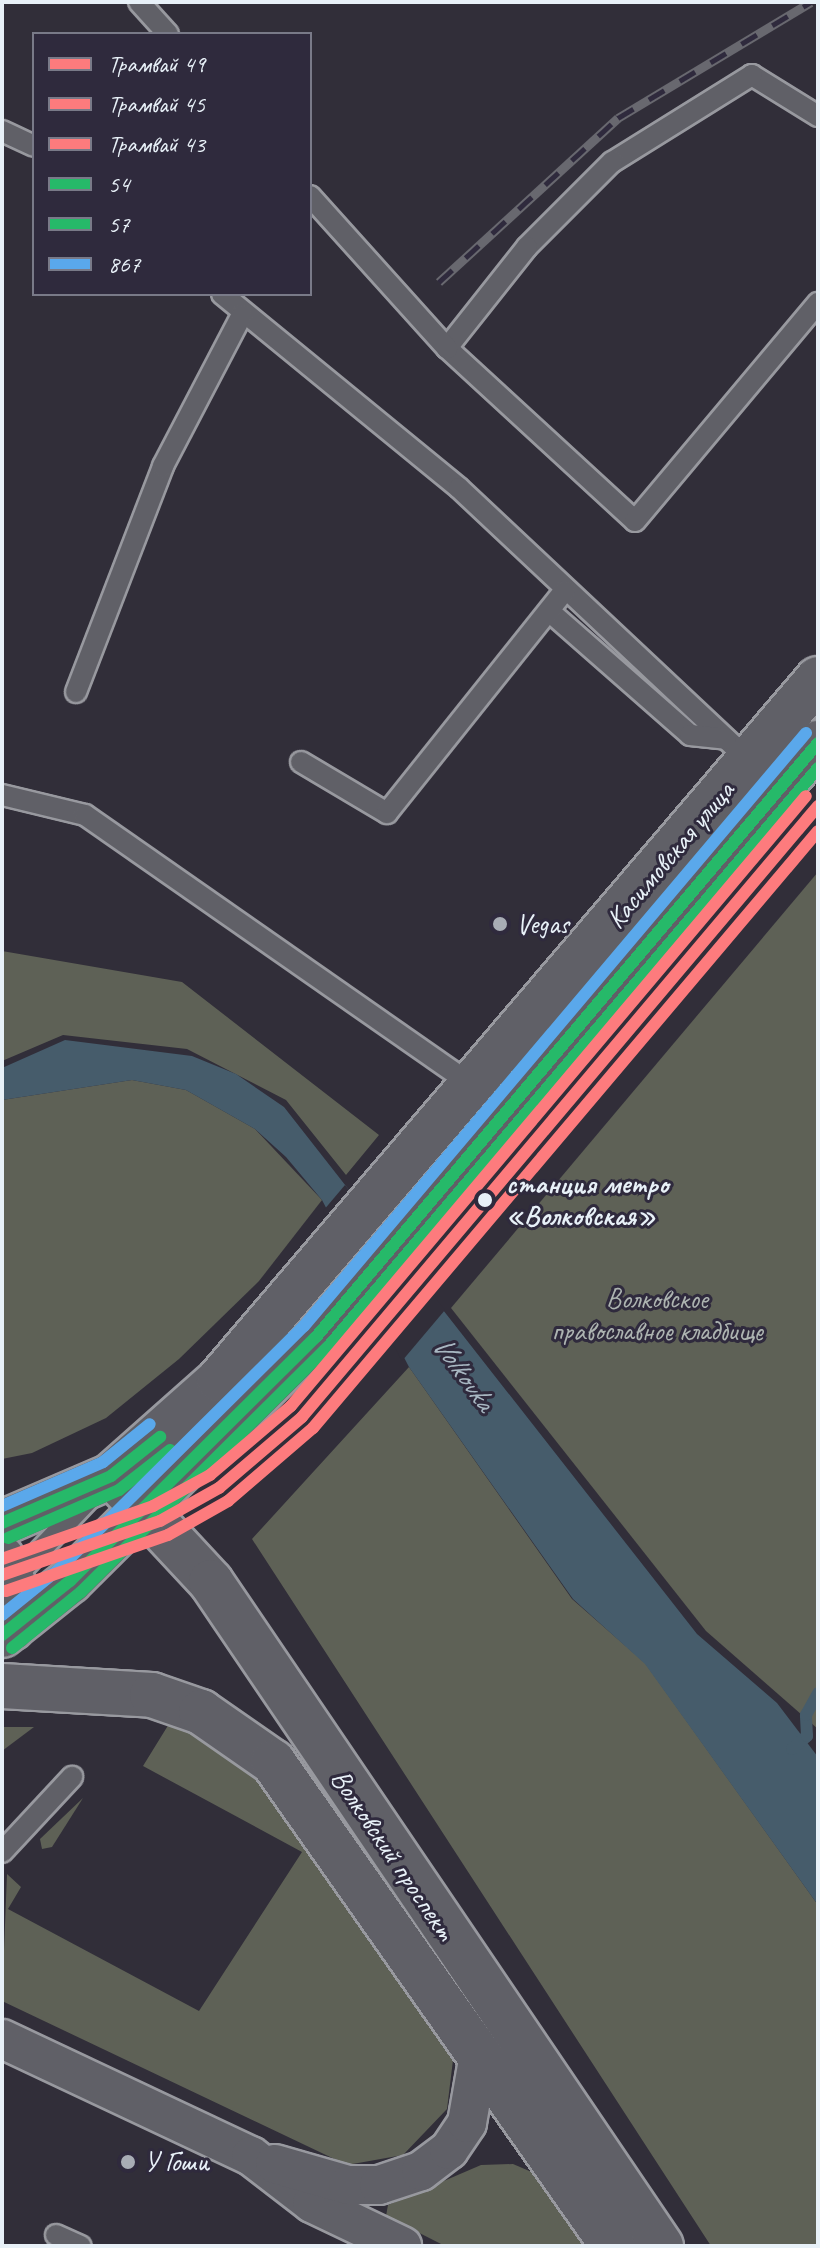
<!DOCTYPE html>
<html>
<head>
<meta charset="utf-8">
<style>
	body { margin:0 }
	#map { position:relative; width:820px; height:2248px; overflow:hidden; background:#312e39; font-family:Caveat,sans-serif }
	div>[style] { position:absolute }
	.green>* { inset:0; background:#5e6156 }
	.water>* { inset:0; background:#465c6b }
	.pier>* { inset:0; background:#312e39 }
	.stream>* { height:12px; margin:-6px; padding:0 6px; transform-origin:6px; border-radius:6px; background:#465c6b }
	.roads { filter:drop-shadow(2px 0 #98999f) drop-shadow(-2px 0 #98999f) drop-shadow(0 2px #98999f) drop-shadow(0 -2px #98999f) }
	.service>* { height:20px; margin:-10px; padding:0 10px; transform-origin:10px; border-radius:10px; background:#606067 }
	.minor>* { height:38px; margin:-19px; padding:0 19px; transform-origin:19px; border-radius:19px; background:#606067 }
	.tertiary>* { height:44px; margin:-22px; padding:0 22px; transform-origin:22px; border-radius:22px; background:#606067 }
	.secondary>* { height:44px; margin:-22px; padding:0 22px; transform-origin:22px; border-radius:22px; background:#606067 }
	.rail>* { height:9px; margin-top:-4.5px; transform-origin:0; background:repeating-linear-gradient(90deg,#2f2a3d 0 18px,#68686f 0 36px); box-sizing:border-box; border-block:2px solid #68686f }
	.bus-1>* { height:12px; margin:-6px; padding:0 6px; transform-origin:6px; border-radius:6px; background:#26b969 }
	.bus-2>* { height:12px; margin:-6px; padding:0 6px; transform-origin:6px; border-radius:6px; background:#26b969 }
	.bus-3>* { height:12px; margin:-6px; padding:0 6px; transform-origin:6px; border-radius:6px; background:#5aa8eb }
	.tram-1>* { height:12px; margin:-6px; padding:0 6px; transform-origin:6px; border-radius:6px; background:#fd7b7d }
	.tram-2>* { height:12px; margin:-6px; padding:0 6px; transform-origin:6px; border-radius:6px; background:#fd7b7d }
	.tram-3>* { height:12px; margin:-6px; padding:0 6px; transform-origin:6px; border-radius:6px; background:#fd7b7d }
	.dots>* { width:22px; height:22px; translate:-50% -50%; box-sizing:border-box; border:4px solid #2f2a3d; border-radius:50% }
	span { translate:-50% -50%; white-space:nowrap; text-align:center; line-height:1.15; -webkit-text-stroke:6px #2f2a3d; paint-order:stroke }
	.street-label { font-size:28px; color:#e8f1f8 }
	.poi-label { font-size:28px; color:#e8f1f8 }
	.left { translate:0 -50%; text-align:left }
	.stop-label { font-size:28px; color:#e8f1f8; font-weight:700 }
	.park-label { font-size:28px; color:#adb4b1 }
	.water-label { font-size:30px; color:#a8b7c2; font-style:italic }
	.frame { position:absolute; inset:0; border:4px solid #e8f1f8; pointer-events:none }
	.legend { position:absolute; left:32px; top:32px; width:280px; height:264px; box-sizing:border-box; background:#2f2a3d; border:2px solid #797a88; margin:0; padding:10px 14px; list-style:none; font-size:24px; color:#e8f1f8 }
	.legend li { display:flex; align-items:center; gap:16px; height:40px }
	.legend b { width:40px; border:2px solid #797a88 }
</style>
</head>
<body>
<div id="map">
	<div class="green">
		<i style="clip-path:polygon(818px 872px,818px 1729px,706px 1631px,451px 1308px)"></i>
		<i style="clip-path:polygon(2px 951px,182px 982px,379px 1135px,346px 1175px,286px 1100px,187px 1049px,63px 1035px,2px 1061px)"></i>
		<i style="clip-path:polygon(132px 1080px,186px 1090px,255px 1129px,322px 1200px,259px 1281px,179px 1359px,106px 1418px,32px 1453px,2px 1459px,2px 1100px)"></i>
		<i style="clip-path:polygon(409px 1367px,572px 1599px,645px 1663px,818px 1905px,818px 2246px,711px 2246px,252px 1539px)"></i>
		<i style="clip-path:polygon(172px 1719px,255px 1770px,454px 2052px,447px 2109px,403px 2155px,347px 2165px,2px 2001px,7px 1874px,21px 1887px,8px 1909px,199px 2011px,302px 1852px,143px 1766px)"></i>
		<i style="clip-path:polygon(2px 1727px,34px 1727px,2px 1751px)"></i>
		<i style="clip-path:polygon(83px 1798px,52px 1847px,42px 1849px,40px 1839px)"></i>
		<i style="clip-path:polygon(513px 2164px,541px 2176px,591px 2246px,445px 2246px,386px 2216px,388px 2205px,481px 2165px)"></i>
	</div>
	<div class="water">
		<i style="clip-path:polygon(65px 1040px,192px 1056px,236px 1074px,284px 1107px,697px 1634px,777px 1703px,818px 1757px,818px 1905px,645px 1664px,573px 1599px,409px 1367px,322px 1200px,286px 1157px,255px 1129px,186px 1090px,132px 1080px,2px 1100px,2px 1068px)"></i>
	</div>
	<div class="pier">
		<i style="clip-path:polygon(345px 1185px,445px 1310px,402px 1361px,323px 1211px)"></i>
	</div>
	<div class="stream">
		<i style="left:792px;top:1749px;width:20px;rotate:-41deg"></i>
		<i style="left:807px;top:1736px;width:21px;rotate:-93deg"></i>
		<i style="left:806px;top:1715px;width:25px;rotate:-61deg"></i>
	</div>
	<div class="roads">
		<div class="service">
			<i style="left:139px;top:2px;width:43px;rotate:47.8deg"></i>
			<i style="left:818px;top:116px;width:78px;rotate:-148.2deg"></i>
			<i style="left:752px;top:75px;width:165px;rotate:148.1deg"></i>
			<i style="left:612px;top:162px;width:120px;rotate:135deg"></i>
			<i style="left:527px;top:247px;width:129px;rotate:128.4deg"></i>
			<i style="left:447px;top:348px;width:255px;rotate:42.6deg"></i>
			<i style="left:635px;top:521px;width:285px;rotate:-50deg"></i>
			<i style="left:2px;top:131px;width:35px;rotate:25deg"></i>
			<i style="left:310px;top:196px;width:205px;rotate:48deg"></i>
			<i style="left:222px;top:294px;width:306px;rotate:39.3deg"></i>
			<i style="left:459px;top:488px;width:399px;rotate:43.2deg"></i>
			<i style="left:549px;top:611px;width:188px;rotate:41.3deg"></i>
			<i style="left:690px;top:735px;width:36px;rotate:6deg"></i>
			<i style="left:76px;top:692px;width:242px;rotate:-68.9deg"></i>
			<i style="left:163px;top:466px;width:170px;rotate:-62.4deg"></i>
			<i style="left:301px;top:762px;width:100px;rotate:30.7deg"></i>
			<i style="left:387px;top:813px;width:284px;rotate:-51.4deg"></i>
			<i style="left:2px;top:795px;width:85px;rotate:13.5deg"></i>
			<i style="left:85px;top:815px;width:474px;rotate:34.9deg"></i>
			<i style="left:12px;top:1580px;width:112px;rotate:-46.5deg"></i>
			<i style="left:2px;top:1852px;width:103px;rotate:-47deg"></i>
			<i style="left:56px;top:2235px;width:27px;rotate:24deg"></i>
		</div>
		<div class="minor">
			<i style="left:2px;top:2039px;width:275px;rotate:25.2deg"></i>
			<i style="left:251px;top:2156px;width:77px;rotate:37.6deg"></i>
			<i style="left:312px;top:2203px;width:100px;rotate:25.5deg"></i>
			<i style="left:275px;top:2164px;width:76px;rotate:16deg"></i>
			<i style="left:348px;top:2185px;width:31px"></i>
			<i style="left:379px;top:2185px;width:44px;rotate:-18.4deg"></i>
			<i style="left:421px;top:2171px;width:35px;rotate:-37deg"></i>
			<i style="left:449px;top:2150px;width:32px;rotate:-56deg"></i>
			<i style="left:467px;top:2123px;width:70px;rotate:-80.1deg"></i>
		</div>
		<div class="tertiary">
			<i style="left:119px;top:1483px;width:135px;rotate:47.1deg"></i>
			<i style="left:211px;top:1582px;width:802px;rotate:55.87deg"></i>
			<i style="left:2px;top:1686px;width:150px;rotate:3.4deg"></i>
			<i style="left:152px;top:1695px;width:52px;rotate:19.1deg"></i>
			<i style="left:201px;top:1712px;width:88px;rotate:34.8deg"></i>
			<i style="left:273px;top:1762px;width:591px;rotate:54.91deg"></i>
		</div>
		<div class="secondary">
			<i style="left:2px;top:1523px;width:119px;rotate:-23.3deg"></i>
			<i style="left:111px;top:1476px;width:144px;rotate:-41.6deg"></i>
			<i style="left:219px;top:1380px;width:922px;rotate:-49.49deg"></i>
			<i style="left:2px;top:1558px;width:34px;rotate:66deg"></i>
			<i style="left:16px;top:1589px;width:39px;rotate:96deg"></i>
			<i style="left:2px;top:1635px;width:87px;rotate:-38.5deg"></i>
			<i style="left:70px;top:1581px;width:346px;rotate:-44.8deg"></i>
			<i style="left:316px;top:1337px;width:778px;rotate:-49.8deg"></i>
		</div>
	</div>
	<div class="rail">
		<i style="left:439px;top:282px;width:243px;rotate:-42.5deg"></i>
		<i style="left:618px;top:118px;width:225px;rotate:-31deg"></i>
	</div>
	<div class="bus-1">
		<i style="left:2px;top:1523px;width:119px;rotate:-23.3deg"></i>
		<i style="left:111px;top:1476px;width:63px;rotate:-38.5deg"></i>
		<i style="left:2px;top:1635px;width:87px;rotate:-38.5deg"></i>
		<i style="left:70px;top:1581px;width:346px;rotate:-44.8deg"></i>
		<i style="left:316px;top:1337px;width:778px;rotate:-49.8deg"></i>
	</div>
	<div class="bus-2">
		<i style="left:8px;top:1538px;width:121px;rotate:-23.4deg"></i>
		<i style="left:119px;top:1490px;width:65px;rotate:-38.1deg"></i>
		<i style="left:12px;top:1648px;width:89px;rotate:-39.1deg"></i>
		<i style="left:81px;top:1592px;width:348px;rotate:-44.8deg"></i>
		<i style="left:328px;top:1347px;width:759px;rotate:-49.76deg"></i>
	</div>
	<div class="bus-3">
		<i style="left:2px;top:1506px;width:110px;rotate:-23.5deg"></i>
		<i style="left:103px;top:1462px;width:60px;rotate:-39deg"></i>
		<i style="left:2px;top:1615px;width:73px;rotate:-38.9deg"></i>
		<i style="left:59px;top:1569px;width:345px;rotate:-44.8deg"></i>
		<i style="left:304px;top:1326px;width:777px;rotate:-49.75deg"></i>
	</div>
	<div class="tram-1">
		<i style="left:2px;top:1575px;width:167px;rotate:-18.9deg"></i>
		<i style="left:160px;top:1521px;width:68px;rotate:-29.2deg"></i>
		<i style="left:219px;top:1488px;width:109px;rotate:-40.5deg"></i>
		<i style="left:302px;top:1417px;width:800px;rotate:-49.82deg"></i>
	</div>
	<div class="tram-2">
		<i style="left:6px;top:1591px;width:171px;rotate:-19.1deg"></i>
		<i style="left:168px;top:1535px;width:69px;rotate:-29.5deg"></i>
		<i style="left:228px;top:1501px;width:112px;rotate:-40.7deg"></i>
		<i style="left:313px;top:1428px;width:782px;rotate:-49.77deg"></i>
	</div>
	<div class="tram-3">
		<i style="left:2px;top:1559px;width:160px;rotate:-19.3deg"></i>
		<i style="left:153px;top:1506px;width:65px;rotate:-28.5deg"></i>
		<i style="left:210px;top:1475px;width:106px;rotate:-40.4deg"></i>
		<i style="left:291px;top:1406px;width:798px;rotate:-49.83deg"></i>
	</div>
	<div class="dots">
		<i style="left:500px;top:924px;background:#a8adb5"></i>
		<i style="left:485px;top:1200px;background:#e8f1f8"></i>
		<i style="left:128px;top:2162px;background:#a8adb5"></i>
	</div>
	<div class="street-label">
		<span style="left:670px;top:855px;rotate:-50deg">Касимовская улица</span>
		<span style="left:393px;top:1855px;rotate:56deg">Волковский проспект</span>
	</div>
	<div class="poi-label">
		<span class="left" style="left:516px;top:924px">Vegas</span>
		<span class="left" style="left:144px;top:2162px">У Гоши</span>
	</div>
	<div class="stop-label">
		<span class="left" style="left:506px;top:1200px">станция метро<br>«Волковская»</span>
	</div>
	<div class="park-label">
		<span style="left:657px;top:1315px">Волковское<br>православное кладбище</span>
	</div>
	<div class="water-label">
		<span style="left:464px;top:1373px;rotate:54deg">Volkovka</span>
	</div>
	<div class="frame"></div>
	<ul class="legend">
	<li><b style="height:10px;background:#fd7b7d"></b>Трамвай 49</li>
	<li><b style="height:10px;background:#fd7b7d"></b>Трамвай 45</li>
	<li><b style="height:10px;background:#fd7b7d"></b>Трамвай 43</li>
	<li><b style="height:10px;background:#26b969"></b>54</li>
	<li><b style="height:10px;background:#26b969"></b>57</li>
	<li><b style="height:10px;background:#5aa8eb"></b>867</li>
	</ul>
</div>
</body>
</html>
